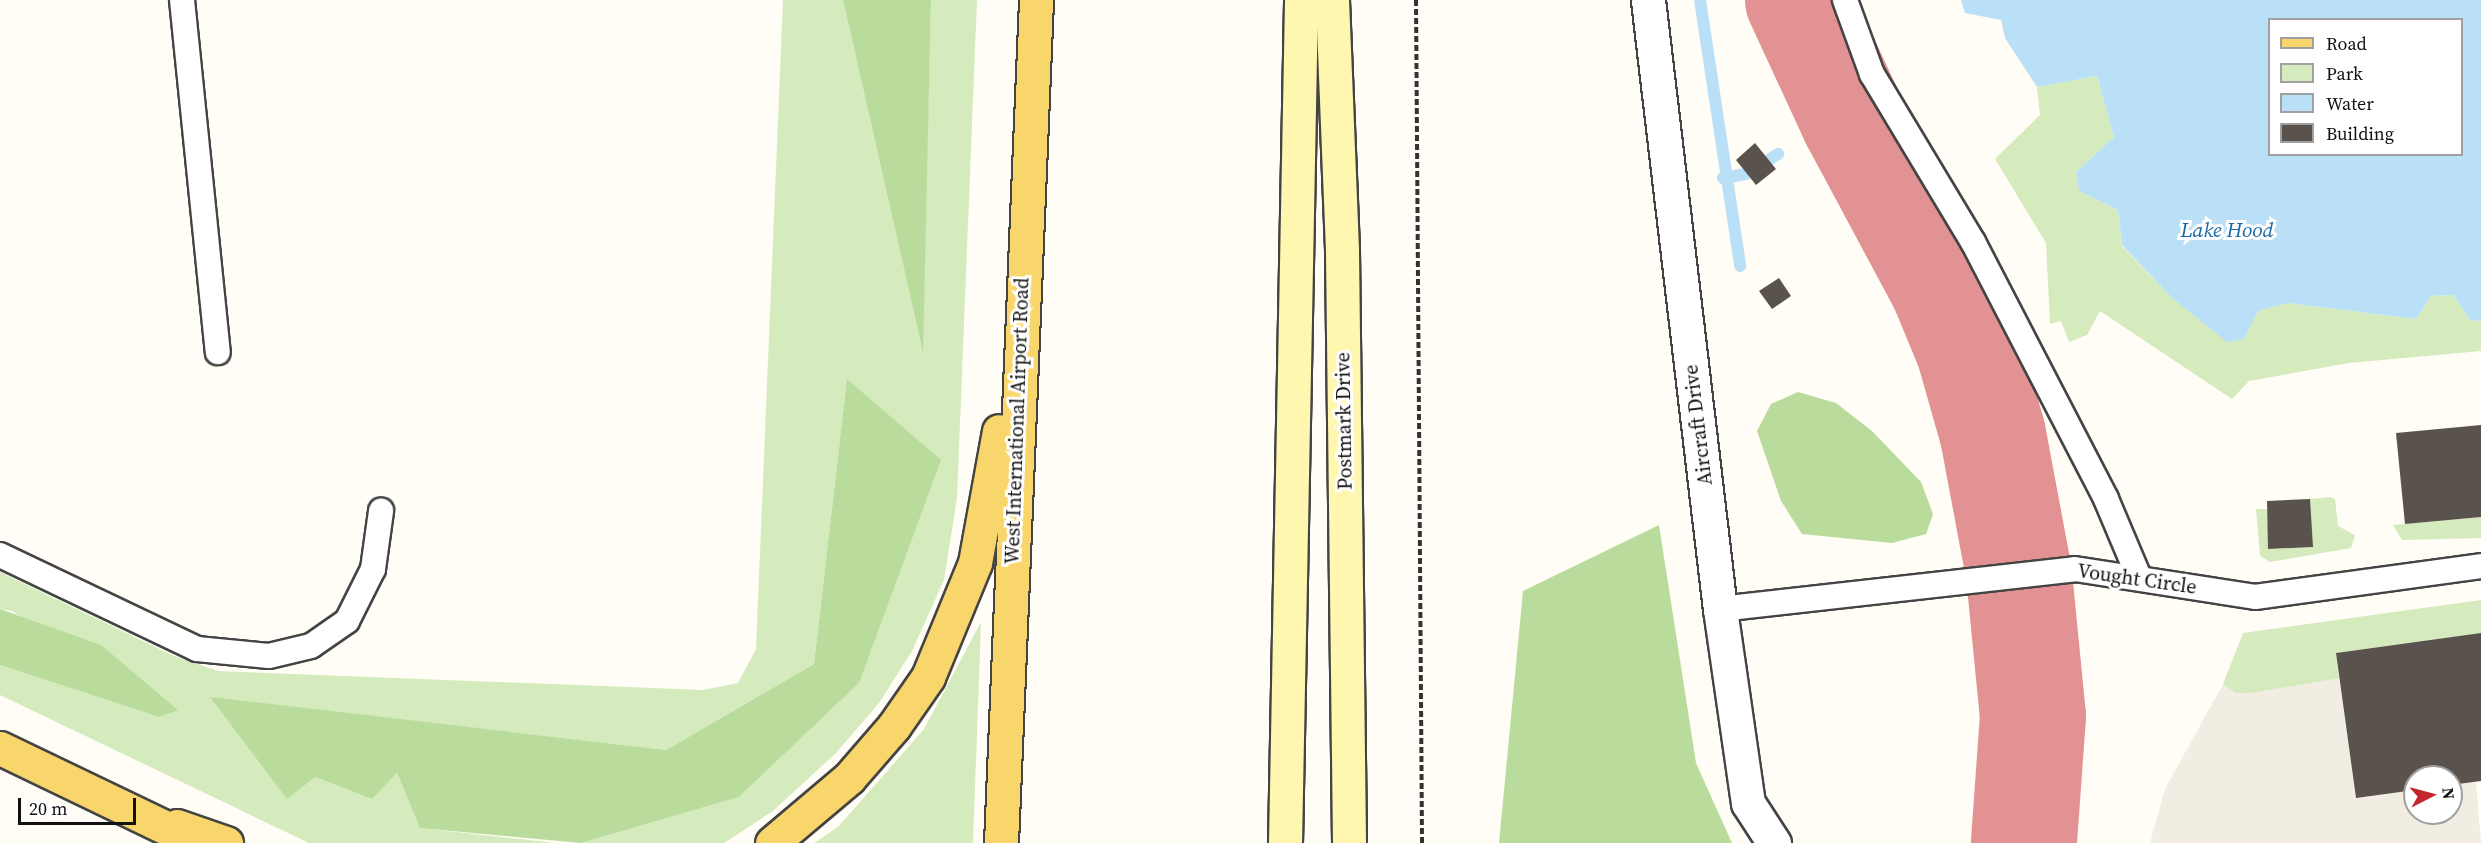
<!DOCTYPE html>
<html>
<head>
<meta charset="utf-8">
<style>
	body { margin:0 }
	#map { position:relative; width:2481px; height:843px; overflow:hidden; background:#fffdf5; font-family:"Source Serif 4",serif }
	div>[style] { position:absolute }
	.green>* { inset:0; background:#d5ebbd }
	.forest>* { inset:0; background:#b9dc9c }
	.plaza>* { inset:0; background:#f1ede2 }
	.water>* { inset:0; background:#b9e0f7 }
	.stream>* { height:12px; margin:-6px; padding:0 6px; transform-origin:6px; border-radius:6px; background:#b9e0f7 }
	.taxiway>* { height:106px; margin:-53px; padding:0 53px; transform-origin:53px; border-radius:53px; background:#e29292 }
	.building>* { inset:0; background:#5a524d }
	.path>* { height:4px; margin-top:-2px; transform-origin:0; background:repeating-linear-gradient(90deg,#333 0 6px,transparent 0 9px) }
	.roads { filter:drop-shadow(2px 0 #444) drop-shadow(-2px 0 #444) drop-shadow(0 2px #444) drop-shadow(0 -2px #444) }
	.lane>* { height:24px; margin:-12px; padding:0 12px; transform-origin:12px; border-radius:12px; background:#fff }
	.street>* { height:33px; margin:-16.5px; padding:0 16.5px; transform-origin:16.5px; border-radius:16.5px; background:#fff }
	.secondary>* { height:33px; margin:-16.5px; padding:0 16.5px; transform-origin:16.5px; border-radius:16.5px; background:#fff6b0 }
	.primary>* { height:33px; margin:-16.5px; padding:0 16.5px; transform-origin:16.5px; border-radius:16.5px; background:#f9d66b }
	span { translate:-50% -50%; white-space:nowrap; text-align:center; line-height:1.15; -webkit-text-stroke:6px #fff; paint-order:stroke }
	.street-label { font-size:20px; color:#111 }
	.water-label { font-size:21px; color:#1768a6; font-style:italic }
	.legend { position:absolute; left:2268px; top:18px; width:195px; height:138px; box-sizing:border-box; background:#fff; border:2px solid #a0a0a0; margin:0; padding:8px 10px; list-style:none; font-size:18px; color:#111 }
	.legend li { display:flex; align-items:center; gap:12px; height:30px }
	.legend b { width:30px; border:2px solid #a0a0a0 }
	.north { position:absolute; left:2403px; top:765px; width:60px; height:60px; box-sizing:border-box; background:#fff; border:2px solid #a0a0a0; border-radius:50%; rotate:84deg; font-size:16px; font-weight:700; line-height:24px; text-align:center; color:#111 }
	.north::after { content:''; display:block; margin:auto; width:21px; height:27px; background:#c4262e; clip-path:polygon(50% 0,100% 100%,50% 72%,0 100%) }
	.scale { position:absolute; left:18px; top:798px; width:118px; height:27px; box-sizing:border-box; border:3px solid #111; border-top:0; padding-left:8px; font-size:18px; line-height:21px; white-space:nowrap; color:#111; -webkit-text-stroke:4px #fff; paint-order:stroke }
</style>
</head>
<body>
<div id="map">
	<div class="green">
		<i style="clip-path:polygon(783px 0,843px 0,922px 349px,931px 0,977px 0,957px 498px,944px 580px,912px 651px,879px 703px,836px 753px,773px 811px,724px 843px,581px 843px,739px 797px,859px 683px,847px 380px,814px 664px,666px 750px,211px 698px,315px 777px,372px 799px,397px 773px,420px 828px,556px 843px,309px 843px,0 695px,0 665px,159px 717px,12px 611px,0 609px,0 572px,174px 656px,218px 671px,703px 690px,738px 683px,756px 649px)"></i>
		<i style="clip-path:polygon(2097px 76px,2114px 137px,2076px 172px,2079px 191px,2118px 210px,2122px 246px,2171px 297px,2227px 341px,2244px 339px,2257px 311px,2288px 303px,2416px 319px,2431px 296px,2453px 295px,2470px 320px,2481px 321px,2481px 351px,2349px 363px,2249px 381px,2232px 399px,2100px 311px,2087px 335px,2069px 342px,2061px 321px,2050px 324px,2046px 243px,1995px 159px,2040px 115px,2037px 87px)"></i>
		<i style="clip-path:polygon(2331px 497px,2335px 499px,2338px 526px,2355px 535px,2351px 548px,2270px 562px,2260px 556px,2256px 509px,2267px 509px,2269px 549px,2312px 547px,2310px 499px)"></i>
		<i style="clip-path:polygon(2481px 517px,2481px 538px,2402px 540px,2393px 525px)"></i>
		<i style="clip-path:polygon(2481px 600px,2481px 633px,2336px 653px,2339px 678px,2328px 682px,2252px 693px,2235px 693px,2223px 684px,2243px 633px)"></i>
		<i style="clip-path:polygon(981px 622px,973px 843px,814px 843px,838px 827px,924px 729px)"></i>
	</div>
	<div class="forest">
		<i style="clip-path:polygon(843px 0,931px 0,923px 353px)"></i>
		<i style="clip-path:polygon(847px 379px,941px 460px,859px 683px,739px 797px,581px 843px,420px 828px,397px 773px,372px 799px,315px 777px,287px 799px,210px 697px,666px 750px,814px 664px)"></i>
		<i style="clip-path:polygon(1798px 392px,1836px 403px,1872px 431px,1921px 482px,1933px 514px,1926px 534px,1892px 543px,1802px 534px,1781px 501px,1757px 431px,1771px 404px)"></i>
		<i style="clip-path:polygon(1659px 525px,1696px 763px,1732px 843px,1499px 843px,1523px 591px)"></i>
		<i style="clip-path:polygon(0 609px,101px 645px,178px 710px,159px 717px,0 665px)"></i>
	</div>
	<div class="plaza">
		<i style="clip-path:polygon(2339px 678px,2356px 798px,2415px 790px,2415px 813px,2451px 813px,2451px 785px,2476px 782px,2481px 843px,2150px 843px,2165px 789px,2223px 684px,2235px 693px,2252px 693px)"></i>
	</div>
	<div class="water">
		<i style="clip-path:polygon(evenodd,1961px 0,2481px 0,2481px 321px,2470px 320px,2453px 295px,2431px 296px,2416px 319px,2288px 303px,2258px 311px,2244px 339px,2227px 342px,2171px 297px,2122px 245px,2118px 210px,2079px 191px,2076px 172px,2114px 137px,2097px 76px,2037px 87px,2005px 38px,2001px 20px,1965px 13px,1961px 0,2270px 20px,2462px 20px,2462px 154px,2270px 154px,2270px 20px)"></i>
	</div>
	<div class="stream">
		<i style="left:1700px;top:0;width:269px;rotate:81.4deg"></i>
		<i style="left:1723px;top:178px;width:23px;rotate:-10deg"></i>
		<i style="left:1746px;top:174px;width:38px;rotate:-32deg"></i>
	</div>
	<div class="taxiway">
		<i style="left:1798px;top:0;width:133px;rotate:65.2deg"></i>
		<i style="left:1854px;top:121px;width:188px;rotate:61.8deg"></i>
		<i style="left:1943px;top:287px;width:68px;rotate:67.6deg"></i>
		<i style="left:1969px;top:350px;width:88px;rotate:74.2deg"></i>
		<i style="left:1993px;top:435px;width:141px;rotate:79.4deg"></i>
		<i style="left:2019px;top:574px;width:143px;rotate:84.4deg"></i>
		<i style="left:2033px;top:716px;width:127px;rotate:94.1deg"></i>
	</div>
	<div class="building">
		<i style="clip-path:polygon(1755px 143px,1776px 169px,1756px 185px,1736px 160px)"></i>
		<i style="clip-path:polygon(1779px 278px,1791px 296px,1772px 309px,1759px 291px)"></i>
		<i style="clip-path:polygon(2481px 425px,2481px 517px,2405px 524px,2396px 433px)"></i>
		<i style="clip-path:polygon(2310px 499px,2313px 547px,2268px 549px,2267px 501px)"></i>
		<i style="clip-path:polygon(2481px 633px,2481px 781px,2451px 785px,2451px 777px,2415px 777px,2415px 790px,2356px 798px,2336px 653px)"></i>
	</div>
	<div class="path">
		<i style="left:1416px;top:0;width:843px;rotate:89.59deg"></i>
	</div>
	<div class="roads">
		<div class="lane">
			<i style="left:182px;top:0;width:354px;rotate:84.2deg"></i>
			<i style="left:1845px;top:0;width:79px;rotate:70deg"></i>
			<i style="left:1872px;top:74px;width:196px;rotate:59deg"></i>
			<i style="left:1973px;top:242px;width:289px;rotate:62.6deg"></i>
			<i style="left:2106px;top:499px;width:85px;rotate:67.1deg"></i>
			<i style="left:0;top:555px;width:218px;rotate:25.5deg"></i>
			<i style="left:197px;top:649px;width:72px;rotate:5.6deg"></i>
			<i style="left:269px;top:656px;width:43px;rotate:-13.4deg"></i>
			<i style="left:311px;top:646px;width:44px;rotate:-34.8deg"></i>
			<i style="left:347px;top:621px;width:58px;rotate:-63.4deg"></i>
			<i style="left:373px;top:569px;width:59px;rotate:-82.1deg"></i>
			<i style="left:1720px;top:609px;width:357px;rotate:-6.4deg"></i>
			<i style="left:2075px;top:569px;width:182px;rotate:8.8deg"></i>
			<i style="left:2255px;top:597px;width:228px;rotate:-7.8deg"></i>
		</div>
		<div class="street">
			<i style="left:1648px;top:0;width:613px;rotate:83.26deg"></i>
			<i style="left:1720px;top:609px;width:196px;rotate:81.8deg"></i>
			<i style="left:1748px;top:803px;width:48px;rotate:57deg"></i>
		</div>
		<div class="secondary">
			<i style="left:1332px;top:0;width:251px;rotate:87.7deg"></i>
			<i style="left:1342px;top:251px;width:592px;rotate:89.32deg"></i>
			<i style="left:1285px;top:843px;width:843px;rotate:-88.91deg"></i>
		</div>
		<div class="primary">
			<i style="left:0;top:748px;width:219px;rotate:25.7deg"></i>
			<i style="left:177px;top:826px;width:52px;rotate:19.1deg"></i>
			<i style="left:772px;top:843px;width:101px;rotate:-40.2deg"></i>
			<i style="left:849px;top:778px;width:69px;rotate:-49.1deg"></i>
			<i style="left:894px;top:726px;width:60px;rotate:-55.2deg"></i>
			<i style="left:928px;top:677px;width:123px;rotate:-67.6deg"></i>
			<i style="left:975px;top:563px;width:134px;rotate:-79.7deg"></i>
			<i style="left:1001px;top:843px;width:844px;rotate:-87.62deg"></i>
		</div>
	</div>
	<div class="street-label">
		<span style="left:1017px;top:421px;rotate:-88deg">West International Airport Road</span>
		<span style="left:1344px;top:421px;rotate:-91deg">Postmark Drive</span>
		<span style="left:1698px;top:425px;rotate:-97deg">Aircraft Drive</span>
		<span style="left:2137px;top:579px;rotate:8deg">Vought Circle</span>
	</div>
	<div class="water-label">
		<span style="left:2227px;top:230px">Lake Hood</span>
	</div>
	<ul class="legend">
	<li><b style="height:8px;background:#f9d66b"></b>Road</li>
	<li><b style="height:16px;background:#d5ebbd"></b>Park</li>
	<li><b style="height:16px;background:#b9e0f7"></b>Water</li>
	<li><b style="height:16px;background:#5a524d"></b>Building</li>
	</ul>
	<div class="north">N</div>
	<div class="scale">20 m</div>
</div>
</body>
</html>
